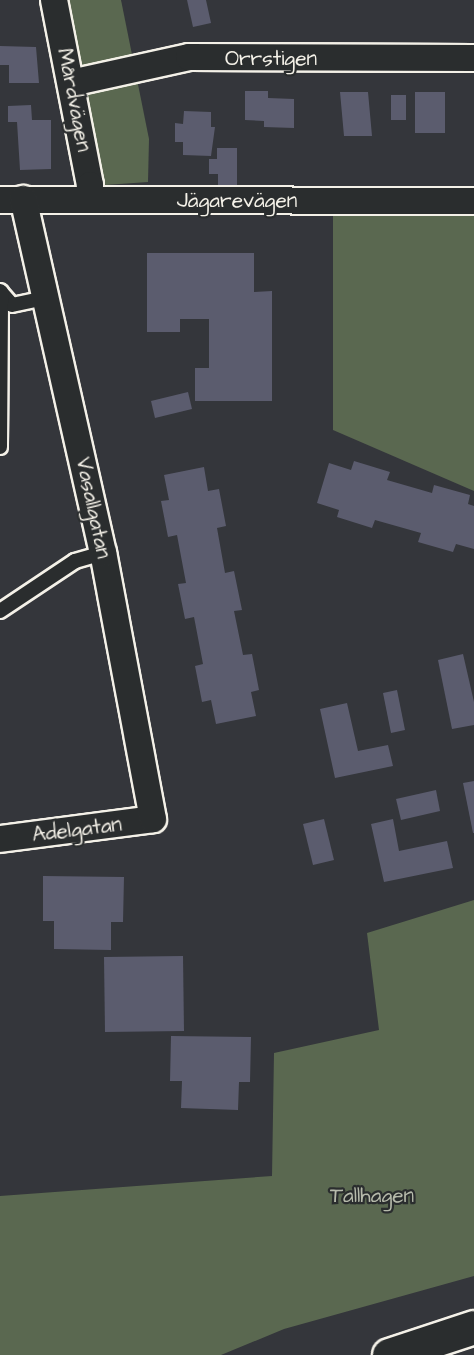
<!DOCTYPE html>
<html>
<head>
<meta charset="utf-8">
<style>
	body { margin:0 }
	#map { position:relative; width:474px; height:1355px; overflow:hidden; background:#34363b; font-family:"Architects Daughter",sans-serif }
	div>[style] { position:absolute }
	.green>* { inset:0; background:#5a6850 }
	.building>* { inset:0; background:#5b5c6e }
	.roads { filter:drop-shadow(2px 0 #f4f1e8) drop-shadow(-2px 0 #f4f1e8) drop-shadow(0 2px #f4f1e8) drop-shadow(0 -2px #f4f1e8) }
	.lane>* { height:14px; margin:-7px; padding:0 7px; transform-origin:7px; border-radius:7px; background:#2a2d2e }
	.street>* { height:26px; margin:-13px; padding:0 13px; transform-origin:13px; border-radius:13px; background:#2a2d2e }
	.primary>* { height:33px; margin:-16.5px; padding:0 16.5px; transform-origin:16.5px; border-radius:16.5px; background:#2a2d2e }
	span { translate:-50% -50%; white-space:nowrap; text-align:center; line-height:1.15; -webkit-text-stroke:4.5px #2a2d2e; paint-order:stroke }
	.street-label { font-size:21px; color:#f4f1e8 }
	.park-label { font-size:21px; color:#b6baab }
</style>
</head>
<body>
<div id="map">
	<div class="green">
		<i style="clip-path:polygon(64px 0,121px 0,149px 139px,148px 182px,105px 185px)"></i>
		<i style="clip-path:polygon(333px 213px,474px 213px,474px 491px,333px 430px)"></i>
		<i style="clip-path:polygon(474px 900px,474px 1276px,284px 1329px,221px 1355px,0 1355px,0 1196px,272px 1176px,274px 1053px,379px 1030px,367px 933px)"></i>
	</div>
	<div class="building">
		<i style="clip-path:polygon(187px 0,206px 0,211px 23px,193px 27px)"></i>
		<i style="clip-path:polygon(0 46px,36px 47px,39px 83px,9px 83px,9px 65px,0 65px)"></i>
		<i style="clip-path:polygon(245px 91px,268px 91px,268px 98px,294px 99px,294px 128px,264px 127px,264px 121px,245px 120px)"></i>
		<i style="clip-path:polygon(340px 92px,368px 92px,372px 136px,344px 136px)"></i>
		<i style="clip-path:polygon(415px 92px,445px 92px,445px 133px,415px 133px)"></i>
		<i style="clip-path:polygon(391px 95px,406px 95px,406px 120px,391px 120px)"></i>
		<i style="clip-path:polygon(31px 105px,32px 120px,51px 120px,51px 169px,20px 170px,17px 122px,8px 122px,8px 106px)"></i>
		<i style="clip-path:polygon(184px 111px,211px 112px,211px 127px,215px 127px,211px 156px,183px 155px,183px 142px,175px 142px,175px 123px,183px 124px)"></i>
		<i style="clip-path:polygon(217px 148px,237px 148px,237px 185px,218px 185px,218px 174px,209px 174px,209px 159px,217px 159px)"></i>
		<i style="clip-path:polygon(147px 253px,254px 253px,254px 292px,272px 291px,272px 401px,195px 401px,195px 368px,209px 368px,209px 319px,180px 319px,180px 332px,147px 332px)"></i>
		<i style="clip-path:polygon(188px 392px,192px 409px,155px 418px,151px 401px)"></i>
		<i style="clip-path:polygon(354px 461px,390px 472px,387px 480px,432px 493px,434px 485px,470px 495px,468px 504px,474px 506px,474px 549px,456px 544px,453px 552px,418px 542px,421px 533px,375px 520px,372px 528px,337px 517px,339px 510px,317px 503px,329px 463px,351px 470px)"></i>
		<i style="clip-path:polygon(204px 467px,208px 491px,219px 489px,226px 526px,217px 528px,225px 573px,234px 571px,242px 610px,234px 611px,243px 655px,252px 654px,259px 690px,251px 692px,256px 716px,216px 724px,211px 700px,202px 702px,195px 666px,203px 664px,194px 617px,185px 619px,178px 584px,186px 583px,177px 535px,168px 537px,161px 501px,169px 500px,164px 475px)"></i>
		<i style="clip-path:polygon(463px 654px,474px 702px,474px 725px,452px 729px,438px 660px)"></i>
		<i style="clip-path:polygon(397px 690px,405px 730px,391px 733px,383px 693px)"></i>
		<i style="clip-path:polygon(347px 703px,358px 751px,388px 745px,393px 766px,335px 778px,320px 709px)"></i>
		<i style="clip-path:polygon(474px 781px,474px 833px,473px 833px,463px 783px)"></i>
		<i style="clip-path:polygon(436px 790px,440px 811px,401px 820px,396px 799px)"></i>
		<i style="clip-path:polygon(324px 819px,334px 860px,313px 865px,303px 824px)"></i>
		<i style="clip-path:polygon(393px 819px,399px 851px,447px 841px,453px 868px,384px 882px,371px 824px)"></i>
		<i style="clip-path:polygon(43px 876px,124px 877px,123px 922px,111px 922px,111px 950px,54px 949px,54px 921px,43px 921px)"></i>
		<i style="clip-path:polygon(183px 956px,184px 1031px,105px 1032px,104px 957px)"></i>
		<i style="clip-path:polygon(171px 1036px,251px 1037px,250px 1082px,239px 1082px,238px 1110px,181px 1108px,182px 1081px,170px 1081px)"></i>
	</div>
	<div class="roads">
		<div class="lane">
			<i style="left:0;top:291px;width:18px;rotate:49deg"></i>
			<i style="left:12px;top:305px;width:35px;rotate:-12deg"></i>
			<i style="left:0;top:447px;width:155px;rotate:-89.6deg"></i>
			<i style="left:0;top:611px;width:90px;rotate:-33.7deg"></i>
			<i style="left:75px;top:561px;width:29px;rotate:-16deg"></i>
		</div>
		<div class="street">
			<i style="left:54px;top:0;width:188px;rotate:79deg"></i>
			<i style="left:90px;top:185px;width:14px;rotate:94deg"></i>
			<i style="left:71px;top:83px;width:121px;rotate:-12.4deg"></i>
			<i style="left:189px;top:57px;width:285px;rotate:0.2deg"></i>
			<i style="left:0;top:200px;width:474px;rotate:0.1deg"></i>
			<i style="left:0;top:839px;width:154px;rotate:-7.4deg"></i>
			<i style="left:153px;top:819px;width:271px;rotate:-100.6deg"></i>
			<i style="left:103px;top:553px;width:363px;rotate:-102.7deg"></i>
		</div>
		<div class="primary">
			<i style="left:389px;top:1355px;width:89px;rotate:-18.2deg"></i>
		</div>
	</div>
	<div class="street-label">
		<span style="left:271px;top:59px">Orrstigen</span>
		<span style="left:74px;top:100px;rotate:79deg">Mårdvägen</span>
		<span style="left:237px;top:201px">Jägarevägen</span>
		<span style="left:93px;top:508px;rotate:78deg">Vasallgatan</span>
		<span style="left:77px;top:830px;rotate:-7deg">Adelgatan</span>
	</div>
	<div class="park-label">
		<span style="left:372px;top:1196px">Tallhagen</span>
	</div>
</div>
</body>
</html>
